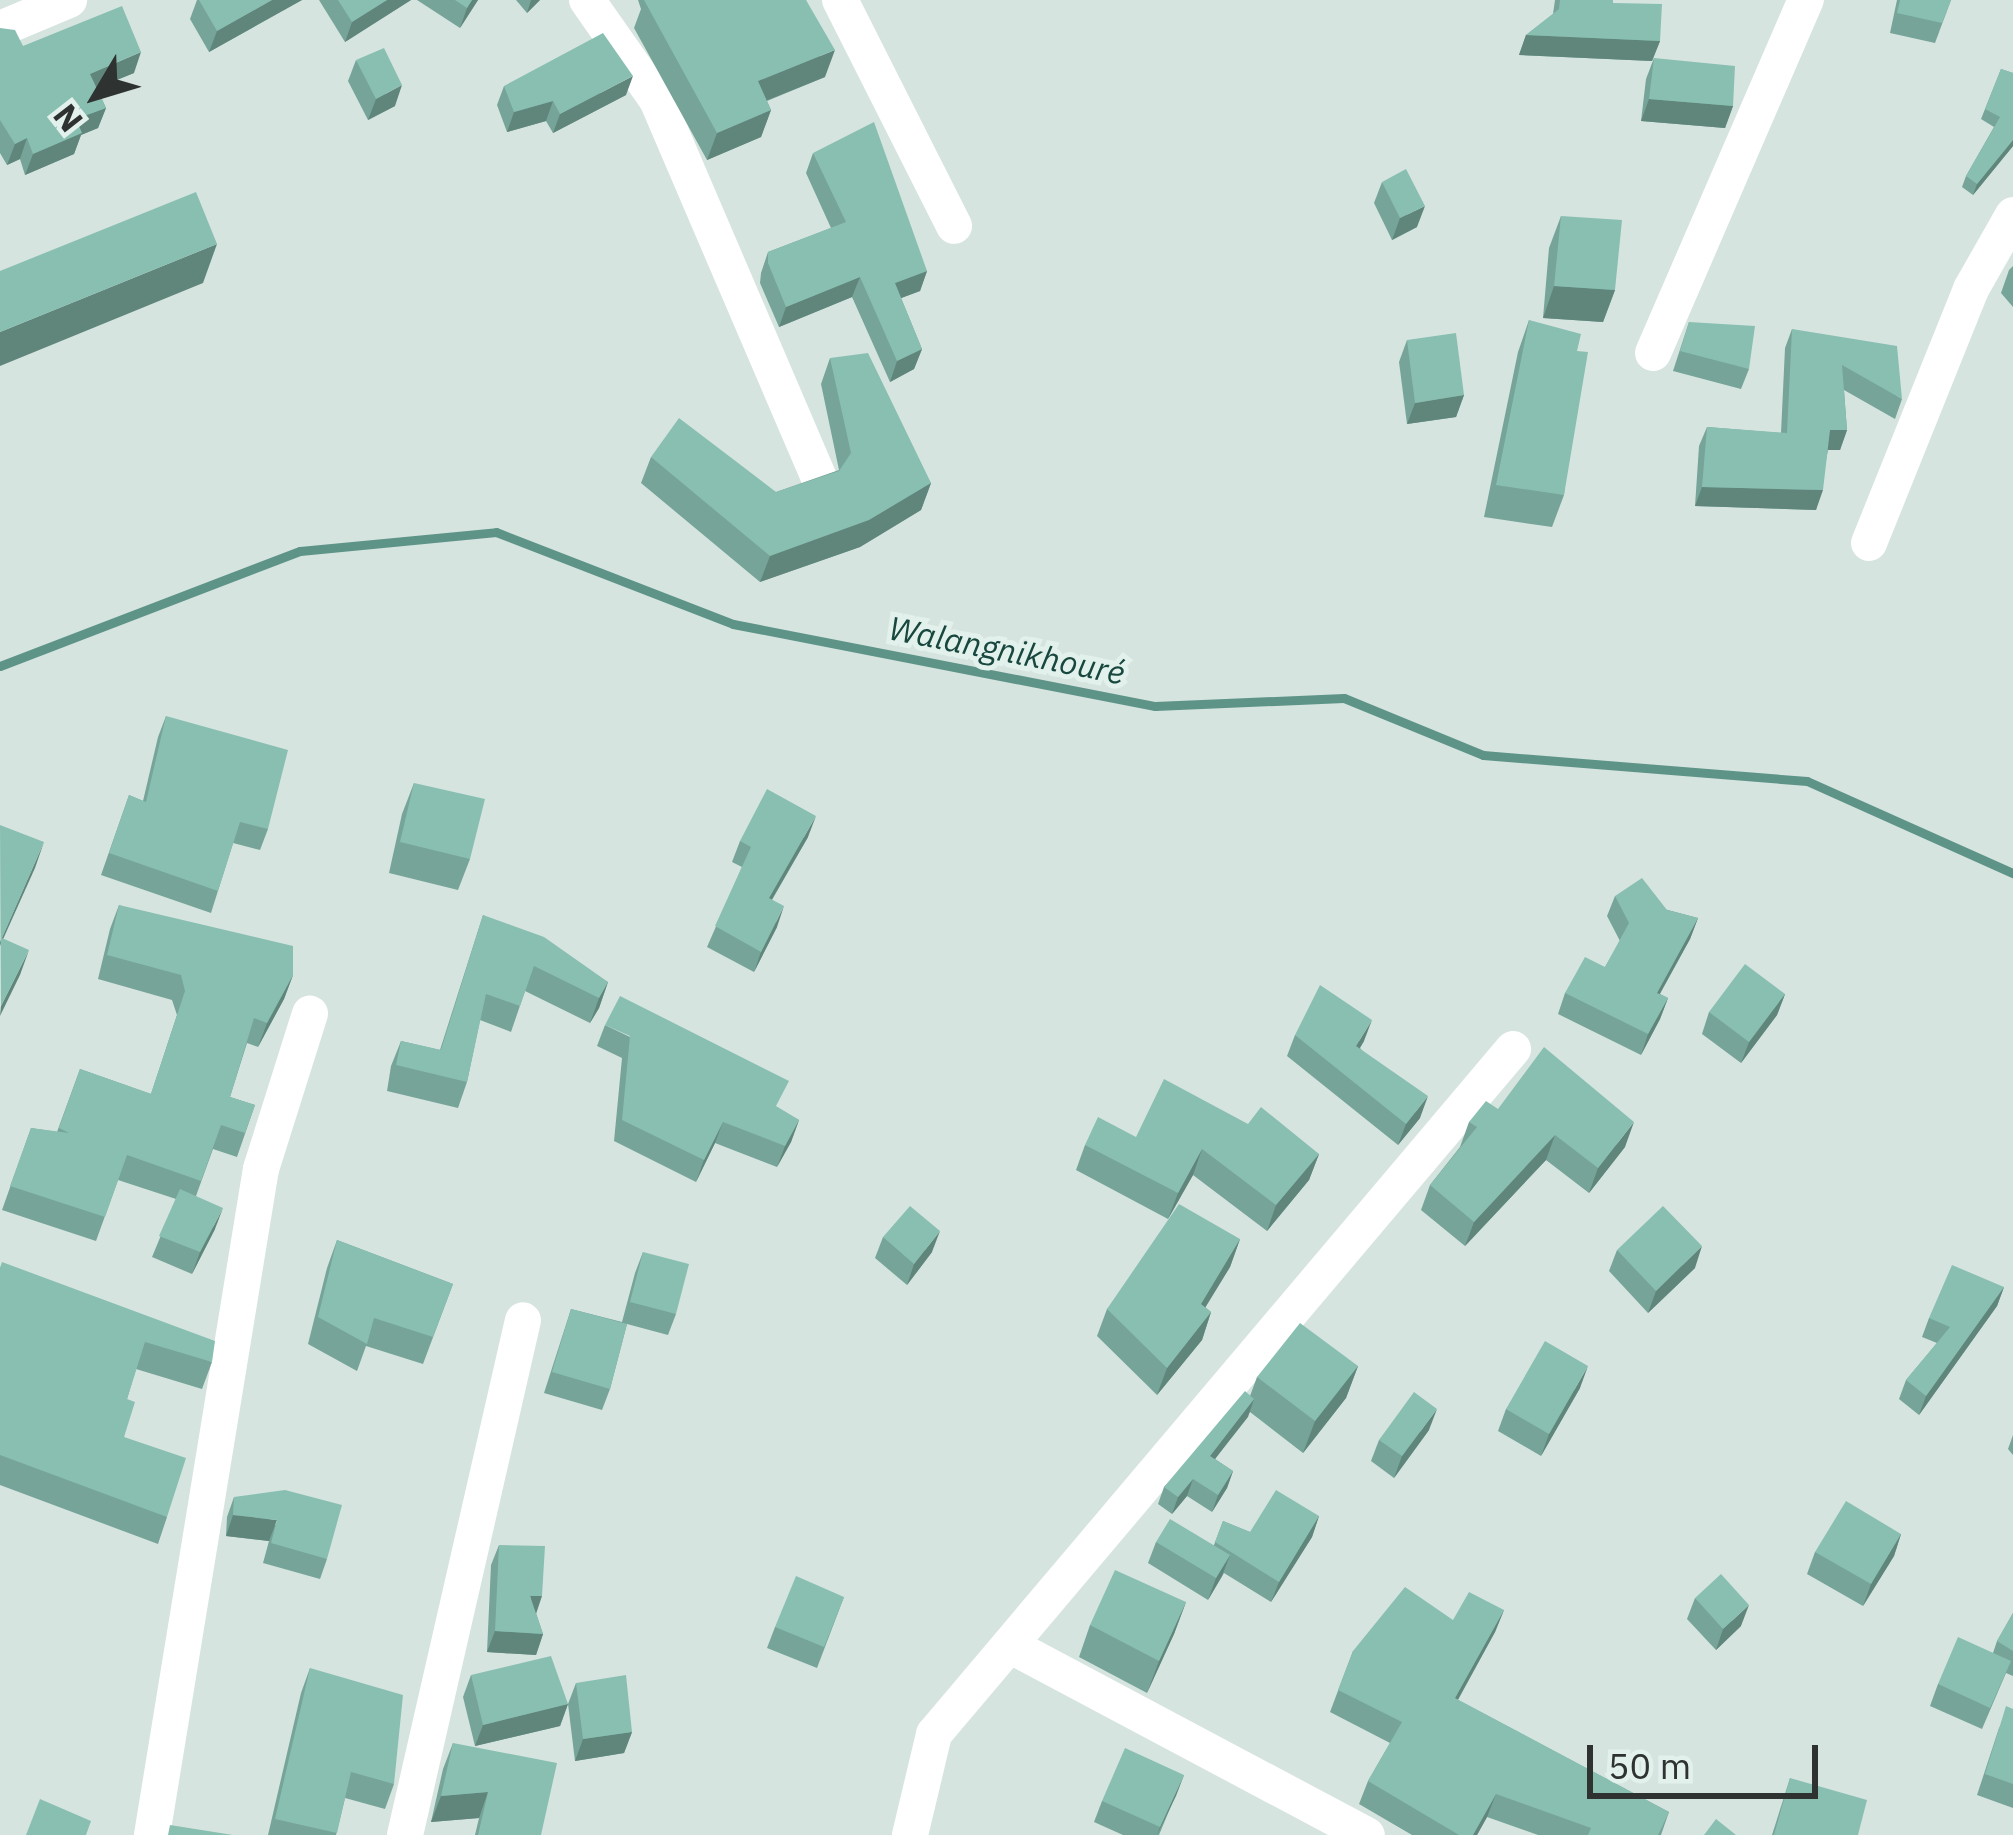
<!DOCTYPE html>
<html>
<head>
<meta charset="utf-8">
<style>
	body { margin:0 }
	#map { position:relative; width:2013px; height:1835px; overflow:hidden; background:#d6e4e0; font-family:"IBM Plex Sans",sans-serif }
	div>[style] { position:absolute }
	.stream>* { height:9px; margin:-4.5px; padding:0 4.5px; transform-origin:4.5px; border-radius:4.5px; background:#5e9487 }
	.minor>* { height:36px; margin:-18px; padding:0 18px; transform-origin:18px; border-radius:18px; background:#fff }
	.wall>* { inset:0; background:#76a498 }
	.shaded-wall>* { inset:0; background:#60867c }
	.building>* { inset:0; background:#89bfb1 }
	span { translate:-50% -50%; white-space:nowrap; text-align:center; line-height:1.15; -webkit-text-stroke:10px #e3f1ed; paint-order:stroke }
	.water-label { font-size:33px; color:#17473d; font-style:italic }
	.north { position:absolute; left:36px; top:36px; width:120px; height:120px; -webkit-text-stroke:9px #e3f1ed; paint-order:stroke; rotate:232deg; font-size:33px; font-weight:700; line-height:48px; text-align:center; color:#2e3332 }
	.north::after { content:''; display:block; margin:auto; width:42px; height:54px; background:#2e3332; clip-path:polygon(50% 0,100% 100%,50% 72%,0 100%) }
	.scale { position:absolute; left:1587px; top:1745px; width:231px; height:54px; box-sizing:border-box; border:6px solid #2e3332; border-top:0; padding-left:15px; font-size:36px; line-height:42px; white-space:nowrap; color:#2e3332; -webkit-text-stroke:9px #e3f1ed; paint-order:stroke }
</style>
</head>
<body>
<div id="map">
	<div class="stream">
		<i style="left:0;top:666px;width:321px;rotate:-21deg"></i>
		<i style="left:300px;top:551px;width:197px;rotate:-5.5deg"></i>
		<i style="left:496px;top:532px;width:254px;rotate:21.2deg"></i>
		<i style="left:733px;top:624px;width:430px;rotate:11deg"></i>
		<i style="left:1155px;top:706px;width:189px;rotate:-2.4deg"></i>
		<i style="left:1344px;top:698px;width:150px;rotate:22.3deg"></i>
		<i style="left:1483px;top:755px;width:325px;rotate:4.6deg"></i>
		<i style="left:1807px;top:781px;width:226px;rotate:24.1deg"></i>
	</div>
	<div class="minor">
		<i style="left:587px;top:0;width:122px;rotate:55deg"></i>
		<i style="left:657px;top:100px;width:411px;rotate:66.8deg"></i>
		<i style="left:840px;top:0;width:253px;rotate:63.2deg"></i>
		<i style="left:0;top:29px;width:75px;rotate:-22.8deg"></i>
		<i style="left:1653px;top:353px;width:385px;rotate:-66.6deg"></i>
		<i style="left:1869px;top:543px;width:274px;rotate:-68.1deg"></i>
		<i style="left:1971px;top:289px;width:85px;rotate:-60.4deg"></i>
		<i style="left:1011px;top:1646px;width:403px;rotate:28deg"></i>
		<i style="left:152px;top:1835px;width:675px;rotate:-80.71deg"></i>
		<i style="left:261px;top:1169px;width:163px;rotate:-72.5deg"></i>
		<i style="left:405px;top:1835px;width:528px;rotate:-77.09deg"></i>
		<i style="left:910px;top:1835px;width:104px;rotate:-76.6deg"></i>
		<i style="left:934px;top:1734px;width:897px;rotate:-49.79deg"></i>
	</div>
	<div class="wall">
		<i style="clip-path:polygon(197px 0,302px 0,209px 52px,190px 19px)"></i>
		<i style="clip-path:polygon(319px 0,411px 0,345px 42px)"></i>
		<i style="clip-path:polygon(417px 0,478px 0,460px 28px)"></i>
		<i style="clip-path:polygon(516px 0,540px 0,527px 13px)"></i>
		<i style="clip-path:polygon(638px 0,806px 0,825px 77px,767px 101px,771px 110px,761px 137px,707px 160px,634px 28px,641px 9px)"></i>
		<i style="clip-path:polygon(1555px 0,1613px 0,1613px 3px,1660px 41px,1652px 61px,1519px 55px,1526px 35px,1553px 14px)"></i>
		<i style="clip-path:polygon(1897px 0,1951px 0,1935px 43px,1890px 33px)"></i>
		<i style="clip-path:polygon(0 28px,23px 46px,134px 73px,97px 88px,106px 108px,98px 128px,81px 135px,74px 154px,25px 175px,20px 159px,7px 165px,0 153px)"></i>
		<i style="clip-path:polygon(1654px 58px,1733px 106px,1725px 128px,1641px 121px,1646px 79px)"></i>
		<i style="clip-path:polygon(356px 60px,395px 106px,368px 120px,348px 81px)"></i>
		<i style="clip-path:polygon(2001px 69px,2013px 73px,2013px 146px,1973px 195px,1962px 187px,1966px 176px,1994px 127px,1981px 119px)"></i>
		<i style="clip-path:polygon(504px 86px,626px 95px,553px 133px,546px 121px,507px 132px,497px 105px)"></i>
		<i style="clip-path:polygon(813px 153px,927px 271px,920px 291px,901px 298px,922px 349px,914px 369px,890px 382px,852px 297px,779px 327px,760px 283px,761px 273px,768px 252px,831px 228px,806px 173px)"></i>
		<i style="clip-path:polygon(1382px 182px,1417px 227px,1392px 240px,1374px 203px)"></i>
		<i style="clip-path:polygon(1561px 216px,1615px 290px,1603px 322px,1543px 318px,1549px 248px)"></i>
		<i style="clip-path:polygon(2013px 266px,2013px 307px,2001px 293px,2009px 270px)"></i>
		<i style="clip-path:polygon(1529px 320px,1577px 351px,1564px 495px,1552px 527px,1484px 517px,1518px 352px)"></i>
		<i style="clip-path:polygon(1689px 322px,1749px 369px,1741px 389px,1673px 371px)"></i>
		<i style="clip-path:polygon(1792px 329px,1902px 399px,1895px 419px,1844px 390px,1847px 430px,1840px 450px,1828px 450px,1816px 510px,1695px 506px,1699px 446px,1707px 427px,1781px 433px,1785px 348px)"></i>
		<i style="clip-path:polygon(1407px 340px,1464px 395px,1456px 417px,1407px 424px,1399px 362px)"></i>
		<i style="clip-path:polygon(830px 358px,931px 483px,921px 510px,860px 547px,760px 582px,641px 483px,651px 457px,776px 492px,839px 470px,821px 384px)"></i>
		<i style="clip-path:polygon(166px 716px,268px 829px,260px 850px,233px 843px,211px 913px,101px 875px,129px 795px,143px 801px,158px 737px)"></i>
		<i style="clip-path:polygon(414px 783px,470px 859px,458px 890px,389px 873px,402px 814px)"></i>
		<i style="clip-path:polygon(808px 837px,772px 900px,777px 927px,754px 972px,707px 947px,742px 867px,732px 862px,740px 841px)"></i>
		<i style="clip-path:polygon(1615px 896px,1698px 918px,1690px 939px,1660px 994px,1668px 998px,1660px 1019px,1641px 1055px,1558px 1014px,1565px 993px,1605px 967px,1620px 941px,1607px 916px)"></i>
		<i style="clip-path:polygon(119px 905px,293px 975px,284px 999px,258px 1047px,247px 1043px,230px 1097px,255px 1105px,237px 1157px,213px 1149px,196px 1196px,215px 1229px,192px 1274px,152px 1257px,176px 1199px,118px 1180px,96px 1241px,2px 1210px,31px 1128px,57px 1132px,80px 1069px,151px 1094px,177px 1015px,172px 1000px,98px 979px,110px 929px)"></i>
		<i style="clip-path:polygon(483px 915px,608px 982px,599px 1008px,590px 1023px,525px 991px,511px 1032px,480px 1020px,467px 1082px,458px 1108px,387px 1091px,391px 1066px,401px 1041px,440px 1050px)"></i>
		<i style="clip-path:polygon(1785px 994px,1777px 1015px,1741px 1063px,1702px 1034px,1709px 1012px)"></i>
		<i style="clip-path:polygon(605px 1025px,778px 1108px,799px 1120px,791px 1142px,777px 1167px,715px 1143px,696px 1182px,614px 1141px,622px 1058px,597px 1046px)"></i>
		<i style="clip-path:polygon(1295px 1035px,1364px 1041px,1360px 1048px,1420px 1118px,1398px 1145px,1287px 1056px)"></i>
		<i style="clip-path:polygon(1498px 1109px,1625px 1147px,1589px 1193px,1546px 1160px,1465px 1246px,1421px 1210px,1430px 1185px,1460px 1147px,1469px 1122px)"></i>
		<i style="clip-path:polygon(1248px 1124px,1319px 1154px,1309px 1180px,1267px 1231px,1193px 1175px,1168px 1219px,1076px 1170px,1085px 1145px)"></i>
		<i style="clip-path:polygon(883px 1237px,932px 1252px,907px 1285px,875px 1258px)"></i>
		<i style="clip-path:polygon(1240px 1239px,1230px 1267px,1205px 1307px,1211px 1312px,1202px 1340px,1157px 1395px,1097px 1336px,1107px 1309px)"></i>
		<i style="clip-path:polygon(337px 1240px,453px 1284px,423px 1364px,366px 1346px,357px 1371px,308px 1344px,327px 1268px)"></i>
		<i style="clip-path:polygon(1617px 1250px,1695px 1268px,1648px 1313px,1609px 1271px)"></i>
		<i style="clip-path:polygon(643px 1252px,676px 1314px,668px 1335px,627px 1324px,610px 1389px,602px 1410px,544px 1393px,571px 1309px,622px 1322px,635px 1273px)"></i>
		<i style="clip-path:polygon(0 1267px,212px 1362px,202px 1389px,136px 1369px,127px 1399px,124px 1437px,167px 1517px,158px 1544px,0 1485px)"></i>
		<i style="clip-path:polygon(2004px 1287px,1997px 1306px,1919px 1415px,1899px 1399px,1906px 1380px,1937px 1343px,1922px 1337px,1929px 1318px)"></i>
		<i style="clip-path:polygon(1358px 1366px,1346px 1398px,1303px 1453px,1250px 1412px,1215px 1459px,1233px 1471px,1227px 1488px,1212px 1512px,1187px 1496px,1172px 1514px,1158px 1504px,1164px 1487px,1250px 1396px,1257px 1377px)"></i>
		<i style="clip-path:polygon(1580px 1388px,1541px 1456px,1498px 1431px,1506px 1409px)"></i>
		<i style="clip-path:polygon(1429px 1430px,1394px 1478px,1371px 1461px,1379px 1440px)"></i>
		<i style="clip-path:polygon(2013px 1435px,2013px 1455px,2008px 1449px)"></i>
		<i style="clip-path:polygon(234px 1497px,327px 1559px,320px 1579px,263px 1563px,269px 1541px,226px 1536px,227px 1517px)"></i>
		<i style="clip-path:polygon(1319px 1516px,1312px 1537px,1271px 1602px,1224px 1573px,1208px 1600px,1148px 1563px,1156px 1542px,1214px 1545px,1223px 1521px,1250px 1532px)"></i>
		<i style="clip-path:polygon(1901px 1534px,1894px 1556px,1863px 1606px,1807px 1574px,1815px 1552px)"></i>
		<i style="clip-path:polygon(499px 1545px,536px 1613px,543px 1634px,536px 1655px,487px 1652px,491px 1565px)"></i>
		<i style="clip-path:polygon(844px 1597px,817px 1668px,767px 1648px,775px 1627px)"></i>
		<i style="clip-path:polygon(1695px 1598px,1741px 1626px,1716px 1650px,1687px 1619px)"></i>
		<i style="clip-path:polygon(1186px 1602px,1174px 1634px,1147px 1693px,1079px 1657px,1090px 1625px)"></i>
		<i style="clip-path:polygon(1504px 1610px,1495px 1632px,1458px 1700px,1669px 1812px,1661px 1835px,1538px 1835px,1487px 1817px,1477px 1835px,1412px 1835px,1359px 1804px,1368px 1781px,1390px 1743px,1330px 1712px,1353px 1651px,1453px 1620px)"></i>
		<i style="clip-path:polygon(2013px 1613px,2013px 1676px,2006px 1673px,1982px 1729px,1930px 1706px,1938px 1684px,1993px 1653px,1997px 1641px)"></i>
		<i style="clip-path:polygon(310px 1668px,394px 1784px,385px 1809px,345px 1798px,336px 1835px,268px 1835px,301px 1693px)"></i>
		<i style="clip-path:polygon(471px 1675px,568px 1704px,560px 1726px,475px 1746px,463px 1697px)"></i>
		<i style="clip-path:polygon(576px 1683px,632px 1732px,624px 1753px,575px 1761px,568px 1704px)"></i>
		<i style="clip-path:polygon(2013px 1709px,2013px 1808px,1977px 1795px,1999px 1728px)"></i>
		<i style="clip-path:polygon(453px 1743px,541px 1835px,475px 1835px,479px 1818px,431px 1822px,443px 1769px)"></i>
		<i style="clip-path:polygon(1184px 1775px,1159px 1835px,1123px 1835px,1094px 1822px,1102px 1801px)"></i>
		<i style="clip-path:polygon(1790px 1778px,1858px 1835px,1772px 1835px)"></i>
	</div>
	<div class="shaded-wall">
		<i style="clip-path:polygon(272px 0,302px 0,209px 52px,217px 31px)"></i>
		<i style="clip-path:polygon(387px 0,411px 0,345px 42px,352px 22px)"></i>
		<i style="clip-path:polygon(472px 0,478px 0,460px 28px,467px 8px)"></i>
		<i style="clip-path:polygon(531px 0,540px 0,527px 13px)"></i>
		<i style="clip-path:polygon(1526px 35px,1660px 41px,1652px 61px,1519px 55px)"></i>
		<i style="clip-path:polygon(835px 50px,825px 77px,748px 108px,758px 81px)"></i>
		<i style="clip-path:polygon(141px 52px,134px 73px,82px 94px,90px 74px)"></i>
		<i style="clip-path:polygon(633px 76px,626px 95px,553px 133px,560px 114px)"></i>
		<i style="clip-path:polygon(402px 85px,395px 106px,368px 120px,376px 99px)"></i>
		<i style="clip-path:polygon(1649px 99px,1733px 106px,1725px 128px,1641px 121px)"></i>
		<i style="clip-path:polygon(553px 101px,546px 121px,507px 132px,514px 112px)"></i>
		<i style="clip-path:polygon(106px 108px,98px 128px,81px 135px,74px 154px,25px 175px,33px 154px,76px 119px)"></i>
		<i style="clip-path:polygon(771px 110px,761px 137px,707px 160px,717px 133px)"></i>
		<i style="clip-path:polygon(27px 138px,20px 159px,7px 165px,15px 144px)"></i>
		<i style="clip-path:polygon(2013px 140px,2013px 146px,1973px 195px,1977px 184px)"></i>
		<i style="clip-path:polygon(1425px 206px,1417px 227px,1392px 240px,1400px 218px)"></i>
		<i style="clip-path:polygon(217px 244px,203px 283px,0 366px,0 332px)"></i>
		<i style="clip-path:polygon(927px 271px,920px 291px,888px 303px,895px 283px)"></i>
		<i style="clip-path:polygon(860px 277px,852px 297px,779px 327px,786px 307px)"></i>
		<i style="clip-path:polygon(1554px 286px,1615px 290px,1603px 322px,1543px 318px)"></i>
		<i style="clip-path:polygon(922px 349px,914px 369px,890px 382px,897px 361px)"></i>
		<i style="clip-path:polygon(1464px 395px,1456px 417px,1407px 424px,1415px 403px)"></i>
		<i style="clip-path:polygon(1830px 430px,1847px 430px,1840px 450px,1823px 450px)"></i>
		<i style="clip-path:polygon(931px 483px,921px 510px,860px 547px,760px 582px,770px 556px)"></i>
		<i style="clip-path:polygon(1702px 487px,1823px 490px,1816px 510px,1695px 506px)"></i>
		<i style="clip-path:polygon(816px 816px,808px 837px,761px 918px,769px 898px)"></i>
		<i style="clip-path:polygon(44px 842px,35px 868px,0 946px,0 942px)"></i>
		<i style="clip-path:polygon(784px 906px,777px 927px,754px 972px,761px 952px)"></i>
		<i style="clip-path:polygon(1698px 918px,1690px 939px,1649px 1013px,1657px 993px)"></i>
		<i style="clip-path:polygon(29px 950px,20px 975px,0 1016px,1px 1006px)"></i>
		<i style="clip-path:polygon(293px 975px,284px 999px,258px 1047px,267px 1023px)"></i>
		<i style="clip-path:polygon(608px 982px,599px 1008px,590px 1023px,599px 998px)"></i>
		<i style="clip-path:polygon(1785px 994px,1777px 1015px,1741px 1063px,1749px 1042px)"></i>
		<i style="clip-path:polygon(1668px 998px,1660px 1019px,1641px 1055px,1648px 1034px)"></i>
		<i style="clip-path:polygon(1372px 1020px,1364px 1041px,1348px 1067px,1356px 1046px)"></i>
		<i style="clip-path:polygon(1428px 1096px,1420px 1118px,1398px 1145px,1406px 1124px)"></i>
		<i style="clip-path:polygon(799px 1120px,791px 1142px,777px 1167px,785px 1146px)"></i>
		<i style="clip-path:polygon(723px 1122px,715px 1143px,696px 1182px,704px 1160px)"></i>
		<i style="clip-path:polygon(1634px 1122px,1625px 1147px,1589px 1193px,1598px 1168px)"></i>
		<i style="clip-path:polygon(1555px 1135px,1546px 1160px,1465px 1246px,1474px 1222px)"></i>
		<i style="clip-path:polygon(1202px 1149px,1193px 1175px,1168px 1219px,1178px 1193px)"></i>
		<i style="clip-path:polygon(1319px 1154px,1309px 1180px,1267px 1231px,1276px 1205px)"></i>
		<i style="clip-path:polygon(223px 1208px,215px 1229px,192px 1274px,200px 1252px)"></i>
		<i style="clip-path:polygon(940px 1231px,932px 1252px,907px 1285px,914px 1264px)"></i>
		<i style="clip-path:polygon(1240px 1239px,1230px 1267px,1191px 1331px,1201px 1304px)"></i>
		<i style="clip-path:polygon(1702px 1246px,1695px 1268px,1648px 1313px,1656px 1291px)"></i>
		<i style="clip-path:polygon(2004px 1287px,1997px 1306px,1919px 1415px,1926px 1396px)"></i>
		<i style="clip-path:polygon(1211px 1312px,1202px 1340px,1157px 1395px,1167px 1368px)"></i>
		<i style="clip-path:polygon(1358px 1366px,1346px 1398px,1303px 1453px,1315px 1421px)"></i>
		<i style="clip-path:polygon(1588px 1366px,1580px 1388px,1541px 1456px,1549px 1434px)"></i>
		<i style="clip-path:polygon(1254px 1399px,1248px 1417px,1204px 1473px,1210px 1456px)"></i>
		<i style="clip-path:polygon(1437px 1409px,1429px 1430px,1394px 1478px,1402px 1456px)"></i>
		<i style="clip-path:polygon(1233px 1471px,1227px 1488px,1212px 1512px,1218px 1495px)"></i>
		<i style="clip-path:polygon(1193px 1479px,1187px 1496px,1172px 1514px,1178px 1497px)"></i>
		<i style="clip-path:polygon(233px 1515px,277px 1520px,269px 1541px,226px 1536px)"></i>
		<i style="clip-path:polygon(1319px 1516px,1312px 1537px,1271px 1602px,1279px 1582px)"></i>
		<i style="clip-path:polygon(1901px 1534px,1894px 1556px,1863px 1606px,1871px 1584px)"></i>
		<i style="clip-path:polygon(1230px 1555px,1222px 1576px,1208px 1600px,1216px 1578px)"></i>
		<i style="clip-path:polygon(530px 1596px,542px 1596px,535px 1617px)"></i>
		<i style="clip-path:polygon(1186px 1602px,1174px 1634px,1147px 1693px,1159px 1661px)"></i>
		<i style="clip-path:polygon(1749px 1605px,1741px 1626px,1716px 1650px,1723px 1629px)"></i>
		<i style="clip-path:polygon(1504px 1610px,1495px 1632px,1446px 1721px,1455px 1698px)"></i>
		<i style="clip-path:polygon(495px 1631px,543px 1634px,536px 1655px,487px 1652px)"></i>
		<i style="clip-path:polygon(568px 1704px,560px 1726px,475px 1746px,483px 1725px)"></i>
		<i style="clip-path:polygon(632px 1732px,624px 1753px,575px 1761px,583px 1739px)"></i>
		<i style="clip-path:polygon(1184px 1775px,1176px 1796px,1157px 1835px,1160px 1827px)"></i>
		<i style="clip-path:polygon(488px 1792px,479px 1818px,431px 1822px,441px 1796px)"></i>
		<i style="clip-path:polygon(1496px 1794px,1487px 1817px,1477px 1835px,1473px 1835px)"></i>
	</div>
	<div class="building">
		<i style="clip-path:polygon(199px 0,272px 0,217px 31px)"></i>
		<i style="clip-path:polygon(338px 0,387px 0,352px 22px)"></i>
		<i style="clip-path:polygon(455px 0,472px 0,467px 8px)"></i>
		<i style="clip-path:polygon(644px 0,806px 0,835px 50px,758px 81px,771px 110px,717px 133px)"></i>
		<i style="clip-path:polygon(1560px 0,1613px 0,1613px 3px,1662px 4px,1660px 41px,1526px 35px,1559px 9px)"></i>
		<i style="clip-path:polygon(1900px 0,1951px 0,1942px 23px,1897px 13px)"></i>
		<i style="clip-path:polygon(122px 6px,141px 52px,90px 74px,106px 108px,76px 119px,82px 133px,33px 154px,27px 138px,15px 144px,0 120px,0 28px,15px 30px,23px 46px)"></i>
		<i style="clip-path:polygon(603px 33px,633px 76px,560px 114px,553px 101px,514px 112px,504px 86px)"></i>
		<i style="clip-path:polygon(384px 48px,402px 85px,376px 99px,356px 60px)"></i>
		<i style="clip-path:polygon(1654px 58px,1735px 66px,1733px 106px,1649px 99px)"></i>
		<i style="clip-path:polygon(2001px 69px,2013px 73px,2013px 140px,1977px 184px,1966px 176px,2000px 117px,1985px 109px)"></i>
		<i style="clip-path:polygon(874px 122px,927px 271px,895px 283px,922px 349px,897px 361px,860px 277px,786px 307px,768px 263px,768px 252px,846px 222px,813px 153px)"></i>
		<i style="clip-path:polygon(1406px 169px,1425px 206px,1400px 218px,1382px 182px)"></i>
		<i style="clip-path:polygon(196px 192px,217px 244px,0 332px,0 271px)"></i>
		<i style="clip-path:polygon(1561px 216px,1622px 220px,1615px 290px,1554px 286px)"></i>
		<i style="clip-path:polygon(1529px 320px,1581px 334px,1577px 351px,1588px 352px,1564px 495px,1496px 485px)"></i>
		<i style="clip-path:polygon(1689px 322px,1755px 326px,1749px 369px,1680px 351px)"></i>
		<i style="clip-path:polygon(1792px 329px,1897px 346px,1902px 399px,1842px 365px,1847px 430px,1830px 430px,1823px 490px,1702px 487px,1707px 427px,1787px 433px)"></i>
		<i style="clip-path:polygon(1456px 333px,1464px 395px,1415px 403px,1407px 340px)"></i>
		<i style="clip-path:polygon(868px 353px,931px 483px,869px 520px,770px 556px,651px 457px,679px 418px,776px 492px,839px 471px,851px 453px,830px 358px)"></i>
		<i style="clip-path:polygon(166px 716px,288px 750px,268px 829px,240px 822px,218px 891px,109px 853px,129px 795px,146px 802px)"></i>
		<i style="clip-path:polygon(414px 783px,485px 799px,470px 859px,400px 842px)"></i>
		<i style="clip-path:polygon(767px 789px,816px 816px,769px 898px,784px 906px,761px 952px,715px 926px,751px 847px,740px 841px)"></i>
		<i style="clip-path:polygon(0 825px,44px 842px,2px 938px,29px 950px,1px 1006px)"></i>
		<i style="clip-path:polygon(1642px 878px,1667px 910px,1698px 918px,1657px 993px,1668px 998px,1648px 1034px,1565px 993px,1585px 957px,1605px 967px,1629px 923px,1615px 896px)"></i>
		<i style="clip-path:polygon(119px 905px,293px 946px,293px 975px,267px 1023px,254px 1018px,230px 1097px,255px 1105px,245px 1133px,221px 1125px,201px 1181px,127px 1155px,105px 1217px,10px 1186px,31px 1128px,69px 1133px,59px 1128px,80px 1069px,151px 1094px,185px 991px,181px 975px,107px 955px)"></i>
		<i style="clip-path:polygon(483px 915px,544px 937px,608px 982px,599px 998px,534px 966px,520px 1006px,486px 994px,467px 1082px,396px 1065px,401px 1041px,441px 1050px)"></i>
		<i style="clip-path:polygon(1745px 964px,1785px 994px,1749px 1042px,1709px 1012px)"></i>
		<i style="clip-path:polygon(1320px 985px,1372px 1020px,1356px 1046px,1428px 1096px,1406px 1124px,1295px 1035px)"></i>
		<i style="clip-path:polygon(620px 996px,789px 1081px,776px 1106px,799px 1120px,785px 1146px,723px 1122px,704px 1160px,622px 1120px,630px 1036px,605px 1025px)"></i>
		<i style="clip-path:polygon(1544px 1047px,1634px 1122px,1598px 1168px,1555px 1135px,1474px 1222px,1430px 1185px,1477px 1127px,1469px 1122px,1486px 1101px,1498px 1109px)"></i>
		<i style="clip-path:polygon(1164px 1079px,1248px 1124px,1261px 1107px,1319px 1154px,1276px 1205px,1202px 1149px,1178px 1193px,1085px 1145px,1098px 1117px,1136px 1137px)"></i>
		<i style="clip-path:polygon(180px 1189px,223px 1208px,200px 1252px,159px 1236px)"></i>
		<i style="clip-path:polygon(1179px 1204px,1240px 1239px,1201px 1304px,1211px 1312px,1167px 1368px,1107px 1309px)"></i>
		<i style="clip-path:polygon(910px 1206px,940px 1231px,914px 1264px,883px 1237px)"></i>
		<i style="clip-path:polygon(1663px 1206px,1702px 1246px,1656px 1291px,1617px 1250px)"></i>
		<i style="clip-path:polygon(337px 1240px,453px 1284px,433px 1337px,374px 1318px,367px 1344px,318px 1317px)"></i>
		<i style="clip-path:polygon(643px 1252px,689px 1264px,676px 1314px,630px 1302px)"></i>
		<i style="clip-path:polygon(2px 1262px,215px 1341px,212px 1362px,145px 1342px,127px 1399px,135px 1402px,124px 1437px,186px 1458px,167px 1517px,0 1455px,0 1268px)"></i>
		<i style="clip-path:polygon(1952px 1265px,2004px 1287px,1926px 1396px,1906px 1380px,1950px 1327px,1929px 1318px)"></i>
		<i style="clip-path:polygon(571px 1309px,627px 1324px,610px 1389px,552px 1372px)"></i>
		<i style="clip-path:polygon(1300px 1323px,1358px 1366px,1315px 1421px,1257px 1377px)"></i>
		<i style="clip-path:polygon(1545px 1341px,1588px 1366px,1549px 1434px,1506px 1409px)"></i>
		<i style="clip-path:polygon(1245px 1391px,1254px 1399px,1210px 1456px,1233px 1471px,1218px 1495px,1193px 1479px,1178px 1497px,1164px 1487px)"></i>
		<i style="clip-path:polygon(1414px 1392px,1437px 1409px,1402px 1456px,1379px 1440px)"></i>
		<i style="clip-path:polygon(285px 1490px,342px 1505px,327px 1559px,271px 1543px,277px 1520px,233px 1515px,234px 1497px)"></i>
		<i style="clip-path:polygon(1276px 1490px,1319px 1516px,1279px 1582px,1215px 1542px,1223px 1521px,1250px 1532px)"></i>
		<i style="clip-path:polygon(1846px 1501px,1901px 1534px,1871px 1584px,1815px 1552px)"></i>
		<i style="clip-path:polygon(1170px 1519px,1230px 1555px,1216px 1578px,1156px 1542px)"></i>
		<i style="clip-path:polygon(499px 1545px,545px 1546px,542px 1596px,530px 1596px,543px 1634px,495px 1631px)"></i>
		<i style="clip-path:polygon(1115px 1570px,1186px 1602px,1159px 1661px,1090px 1625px)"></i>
		<i style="clip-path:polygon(1721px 1574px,1749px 1605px,1723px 1629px,1695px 1598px)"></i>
		<i style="clip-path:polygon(796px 1576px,844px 1597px,824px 1647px,775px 1627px)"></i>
		<i style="clip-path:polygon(1405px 1587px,1453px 1620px,1469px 1592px,1504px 1610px,1455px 1698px,1669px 1812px,1658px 1835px,1588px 1835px,1591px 1828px,1496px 1794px,1473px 1835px,1459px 1835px,1368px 1781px,1402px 1722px,1338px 1690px,1353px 1651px)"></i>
		<i style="clip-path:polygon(2013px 1613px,2013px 1651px,1997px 1641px)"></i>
		<i style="clip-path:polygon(1958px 1637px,2011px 1661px,1990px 1708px,1938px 1684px)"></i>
		<i style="clip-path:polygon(551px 1656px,568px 1704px,483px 1725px,471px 1675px)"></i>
		<i style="clip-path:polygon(310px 1668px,403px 1695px,394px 1784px,351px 1772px,337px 1833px,275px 1819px)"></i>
		<i style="clip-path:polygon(626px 1675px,632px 1732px,583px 1739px,576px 1683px)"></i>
		<i style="clip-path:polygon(2006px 1706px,2013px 1709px,2013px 1784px,1985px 1774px)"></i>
		<i style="clip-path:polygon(453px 1743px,557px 1763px,541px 1835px,478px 1835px,488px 1792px,441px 1796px)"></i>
		<i style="clip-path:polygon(1125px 1748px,1184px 1775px,1160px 1827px,1102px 1801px)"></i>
		<i style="clip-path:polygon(1790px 1778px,1867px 1800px,1858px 1835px,1774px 1835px)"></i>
		<i style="clip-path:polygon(40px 1799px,91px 1821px,86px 1835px,26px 1835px)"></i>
		<i style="clip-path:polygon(1716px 1819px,1736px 1835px,1704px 1835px)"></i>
		<i style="clip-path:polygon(170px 1825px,233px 1835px,168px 1835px)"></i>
	</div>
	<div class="water-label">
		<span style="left:1007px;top:650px;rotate:11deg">Walangnikhouré</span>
	</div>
	<div class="north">N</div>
	<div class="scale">50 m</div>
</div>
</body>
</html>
